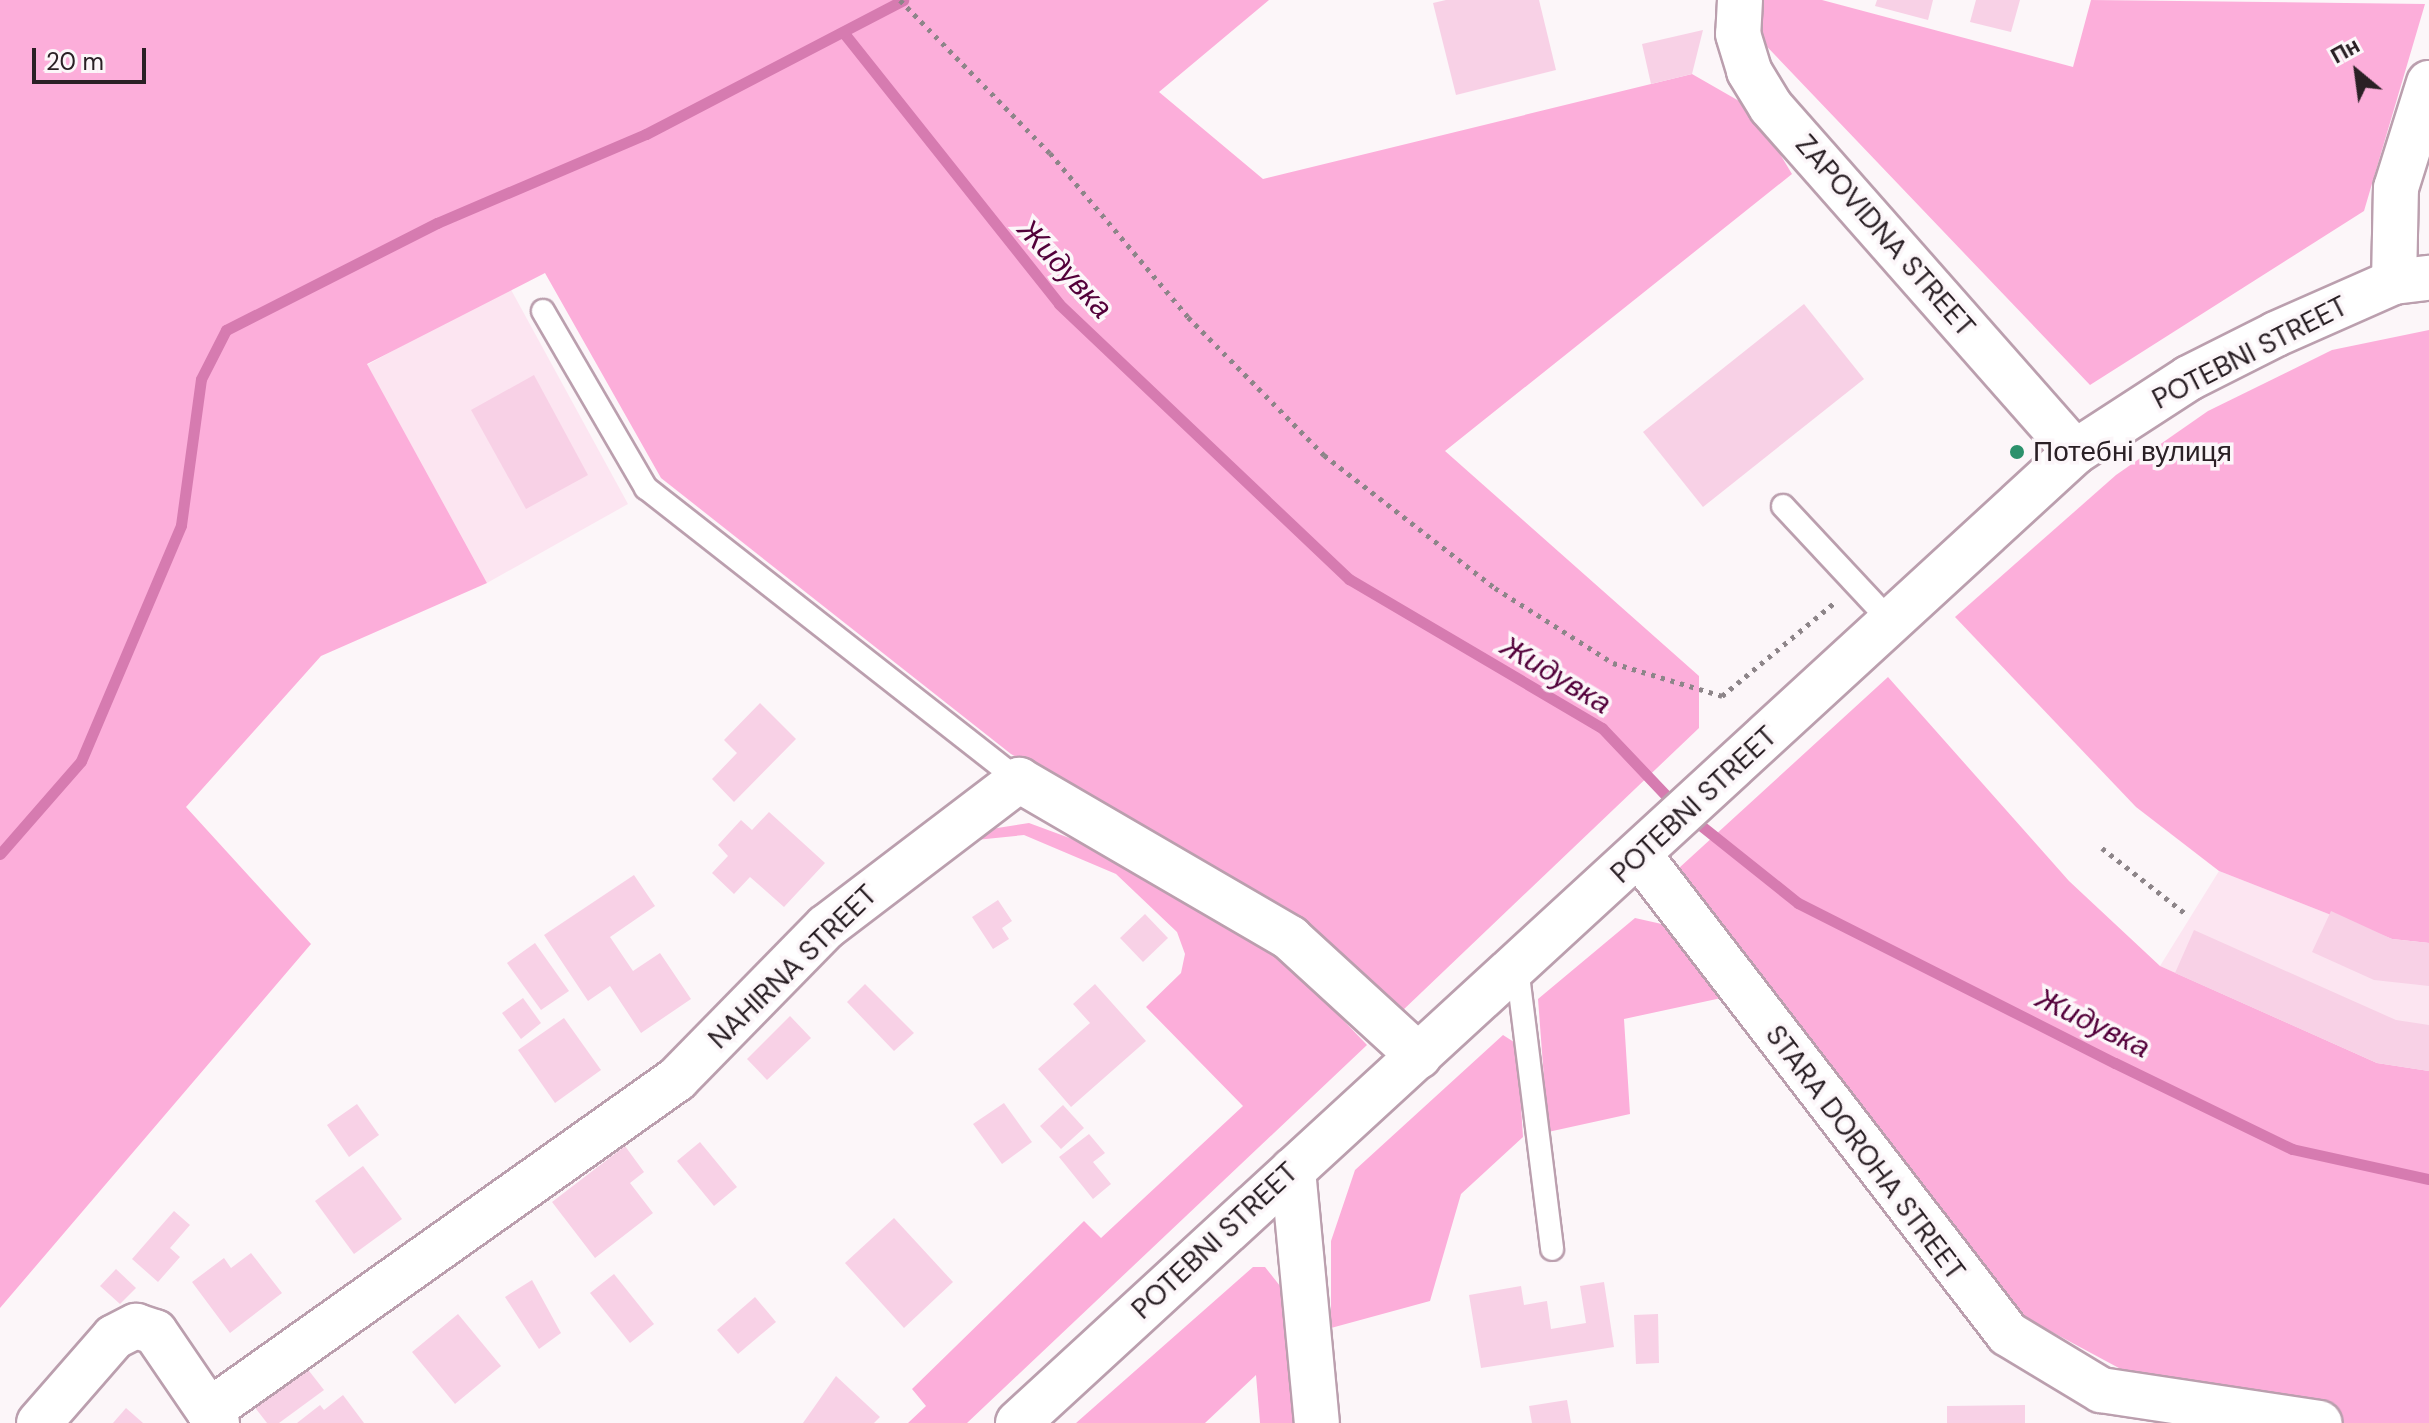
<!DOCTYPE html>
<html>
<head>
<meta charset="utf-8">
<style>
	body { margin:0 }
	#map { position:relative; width:2429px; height:1423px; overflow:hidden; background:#fcf6f9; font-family:"DM Sans",sans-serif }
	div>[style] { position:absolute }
	.built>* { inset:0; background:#fce5f1 }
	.green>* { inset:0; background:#fcaeda }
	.stream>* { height:11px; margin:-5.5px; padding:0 5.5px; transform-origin:5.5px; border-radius:5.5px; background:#d67bb0 }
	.building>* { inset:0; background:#f8d1e6 }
	.path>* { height:5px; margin-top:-2.5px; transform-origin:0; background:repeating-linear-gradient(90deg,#8d8589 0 4px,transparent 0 10px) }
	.roads { filter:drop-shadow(2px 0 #bb9fae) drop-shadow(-2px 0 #bb9fae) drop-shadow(0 2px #bb9fae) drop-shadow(0 -2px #bb9fae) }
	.lane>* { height:22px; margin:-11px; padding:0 11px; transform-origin:11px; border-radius:11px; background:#fff }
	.street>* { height:44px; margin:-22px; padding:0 22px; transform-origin:22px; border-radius:22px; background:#fff }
	.secondary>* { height:44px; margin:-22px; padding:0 22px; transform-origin:22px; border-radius:22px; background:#fff }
	.dots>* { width:22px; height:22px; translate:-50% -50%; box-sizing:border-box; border:4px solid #fcf6f9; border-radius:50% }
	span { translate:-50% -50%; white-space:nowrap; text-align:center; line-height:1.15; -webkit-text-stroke:7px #fcf6f9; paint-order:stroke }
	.street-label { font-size:28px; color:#2a2025 }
	.poi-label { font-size:28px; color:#2a2025 }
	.left { translate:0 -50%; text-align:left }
	.water-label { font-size:30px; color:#53003a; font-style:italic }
	.north { position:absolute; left:2317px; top:32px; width:80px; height:80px; -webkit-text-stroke:6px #fcf6f9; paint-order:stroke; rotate:331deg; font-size:22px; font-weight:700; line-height:32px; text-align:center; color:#2a2025 }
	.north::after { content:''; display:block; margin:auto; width:28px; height:36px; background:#2a2025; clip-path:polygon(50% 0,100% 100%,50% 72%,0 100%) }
	.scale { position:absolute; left:32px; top:48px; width:114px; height:36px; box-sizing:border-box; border:4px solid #2a2025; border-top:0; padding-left:10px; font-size:24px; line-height:28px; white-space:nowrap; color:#2a2025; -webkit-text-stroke:6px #fcf6f9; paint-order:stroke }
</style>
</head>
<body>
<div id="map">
	<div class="built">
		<i style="clip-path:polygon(509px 286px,628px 504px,487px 583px,367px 365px)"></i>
		<i style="clip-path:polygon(2219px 871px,2392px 939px,2429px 943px,2429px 1071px,2377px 1063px,2160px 966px)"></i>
	</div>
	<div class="green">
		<i style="clip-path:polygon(0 0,1269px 0,1159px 92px,1263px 179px,1692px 74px,1753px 109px,1792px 174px,1445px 451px,1699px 676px,1699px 728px,1401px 1012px,1301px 924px,1011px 754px,661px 478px,545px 273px,367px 364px,487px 583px,321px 656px,186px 807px,311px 944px,0 1308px)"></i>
		<i style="clip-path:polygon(1760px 0,1822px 0,2073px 67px,2091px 0,2425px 4px,2364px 211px,2090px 385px,1752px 31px)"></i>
		<i style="clip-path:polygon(2429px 330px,2429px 943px,2392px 939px,2219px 871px,2136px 807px,1955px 617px,2116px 475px,2208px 411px,2332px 350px)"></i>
		<i style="clip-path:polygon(1888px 677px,2069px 881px,2160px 966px,2377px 1063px,2429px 1071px,2429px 1423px,2343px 1423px,2331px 1408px,2130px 1374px,2013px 1311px,1679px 868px)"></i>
		<i style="clip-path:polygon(1029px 823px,1102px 850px,1280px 954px,1367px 1045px,967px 1423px,908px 1423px,926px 1406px,912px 1389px,1084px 1221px,1101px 1238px,1243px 1106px,1146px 1007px,1181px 973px,1185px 954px,1177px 932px,1116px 874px,1024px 835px,976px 840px,972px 832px)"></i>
		<i style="clip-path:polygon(1635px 918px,1675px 927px,1726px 997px,1624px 1019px,1630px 1114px,1548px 1132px,1538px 999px)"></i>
		<i style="clip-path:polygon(1503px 1035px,1517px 1044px,1523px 1137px,1461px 1194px,1430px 1301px,1331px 1328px,1331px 1241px,1355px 1170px)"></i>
		<i style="clip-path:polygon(1253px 1267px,1265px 1267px,1295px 1305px,1302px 1423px,1260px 1423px,1256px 1375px,1205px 1423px,1076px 1423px)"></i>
	</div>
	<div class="stream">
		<i style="left:843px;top:32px;width:347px;rotate:51.5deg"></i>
		<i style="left:1059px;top:304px;width:400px;rotate:43.5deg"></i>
		<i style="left:1349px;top:579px;width:294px;rotate:30.5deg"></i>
		<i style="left:1602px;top:728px;width:108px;rotate:46.5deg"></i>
		<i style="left:1689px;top:816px;width:139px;rotate:38.6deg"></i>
		<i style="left:1798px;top:903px;width:355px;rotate:26.8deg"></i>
		<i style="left:2115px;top:1063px;width:197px;rotate:25.9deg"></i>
		<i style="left:2292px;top:1149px;width:140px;rotate:12.4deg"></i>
		<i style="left:0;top:854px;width:123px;rotate:-48.9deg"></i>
		<i style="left:81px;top:761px;width:256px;rotate:-67deg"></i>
		<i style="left:181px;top:525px;width:147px;rotate:-82.2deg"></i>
		<i style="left:201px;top:379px;width:55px;rotate:-63deg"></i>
		<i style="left:226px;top:330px;width:237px;rotate:-26.9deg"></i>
		<i style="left:437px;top:223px;width:227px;rotate:-23.1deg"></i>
		<i style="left:646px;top:134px;width:290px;rotate:-27.5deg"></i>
	</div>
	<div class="building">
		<i style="clip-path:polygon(1446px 0,1539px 0,1556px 70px,1456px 95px,1433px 3px)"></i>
		<i style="clip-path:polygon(1877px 0,1933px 0,1928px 20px,1875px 6px)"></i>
		<i style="clip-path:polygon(1976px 0,2020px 0,2011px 32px,1970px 22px)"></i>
		<i style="clip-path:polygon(1703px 30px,1692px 74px,1651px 84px,1642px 44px)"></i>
		<i style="clip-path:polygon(1804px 304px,1864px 379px,1703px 507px,1643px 432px)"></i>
		<i style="clip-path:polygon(534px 375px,588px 475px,526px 509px,471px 410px)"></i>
		<i style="clip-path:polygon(760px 703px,796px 739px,734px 802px,712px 779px,737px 753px,724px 740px)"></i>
		<i style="clip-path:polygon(769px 812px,825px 863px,784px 907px,750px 877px,734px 894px,712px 873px,728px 856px,718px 845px,741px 820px,752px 830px)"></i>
		<i style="clip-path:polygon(634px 875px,655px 906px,610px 937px,633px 971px,660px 953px,691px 999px,641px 1033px,610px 986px,588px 1001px,544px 935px)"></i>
		<i style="clip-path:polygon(998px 900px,1012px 921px,1002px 928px,1009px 939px,993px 949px,972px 917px)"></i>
		<i style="clip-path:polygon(2331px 911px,2392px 939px,2429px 943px,2429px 986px,2374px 980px,2312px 952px)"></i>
		<i style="clip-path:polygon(1145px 914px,1168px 938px,1143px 962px,1120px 938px)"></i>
		<i style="clip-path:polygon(2194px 930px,2396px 1020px,2429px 1025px,2429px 1071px,2377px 1063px,2175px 973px)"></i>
		<i style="clip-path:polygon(535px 943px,569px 991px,541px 1010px,507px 963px)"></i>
		<i style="clip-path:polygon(865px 984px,914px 1033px,894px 1051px,847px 1002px)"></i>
		<i style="clip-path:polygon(1095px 984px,1146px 1041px,1071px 1107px,1038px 1069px,1090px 1023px,1073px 1004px)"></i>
		<i style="clip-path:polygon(523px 998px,541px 1023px,521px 1039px,502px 1013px)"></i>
		<i style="clip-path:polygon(790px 1016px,811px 1038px,767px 1080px,747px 1059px)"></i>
		<i style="clip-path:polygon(564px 1018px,601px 1070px,555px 1103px,518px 1050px)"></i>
		<i style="clip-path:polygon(1004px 1103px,1032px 1142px,1002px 1164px,973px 1124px)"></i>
		<i style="clip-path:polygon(357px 1104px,379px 1135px,349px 1157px,327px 1125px)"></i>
		<i style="clip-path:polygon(1063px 1105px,1084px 1128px,1061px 1149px,1040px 1126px)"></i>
		<i style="clip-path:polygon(1089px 1134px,1105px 1153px,1093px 1162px,1111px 1184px,1093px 1199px,1059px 1157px)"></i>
		<i style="clip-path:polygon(700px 1142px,737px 1187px,714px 1206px,677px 1161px)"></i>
		<i style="clip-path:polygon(625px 1146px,644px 1172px,630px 1183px,653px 1213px,595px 1258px,552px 1202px)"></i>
		<i style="clip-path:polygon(363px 1166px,402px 1219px,354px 1254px,315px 1201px)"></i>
		<i style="clip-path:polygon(174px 1211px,190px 1225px,170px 1248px,180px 1257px,158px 1282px,132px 1259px)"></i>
		<i style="clip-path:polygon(894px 1218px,953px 1282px,904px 1328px,845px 1263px)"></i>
		<i style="clip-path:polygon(251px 1253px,282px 1293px,230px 1333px,192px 1282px,224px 1258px,231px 1268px)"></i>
		<i style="clip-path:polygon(116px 1269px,136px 1288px,120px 1304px,100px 1286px)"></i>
		<i style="clip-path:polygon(614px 1274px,654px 1324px,630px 1343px,590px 1293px)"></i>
		<i style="clip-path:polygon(532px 1280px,561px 1333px,539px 1349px,505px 1297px)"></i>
		<i style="clip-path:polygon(1604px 1282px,1614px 1347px,1481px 1368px,1469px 1295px,1521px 1286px,1524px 1305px,1547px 1301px,1551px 1329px,1586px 1323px,1580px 1286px)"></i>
		<i style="clip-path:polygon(755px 1297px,776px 1322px,738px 1354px,717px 1330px)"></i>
		<i style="clip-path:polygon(458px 1314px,501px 1366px,455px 1404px,412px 1352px)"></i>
		<i style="clip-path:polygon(1658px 1314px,1659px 1363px,1636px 1364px,1634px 1315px)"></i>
		<i style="clip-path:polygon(306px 1367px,324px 1390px,279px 1423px,267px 1423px,253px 1405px)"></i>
		<i style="clip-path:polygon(836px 1376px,880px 1417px,874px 1423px,803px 1423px)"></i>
		<i style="clip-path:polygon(343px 1395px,364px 1423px,297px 1423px,320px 1405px,324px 1410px)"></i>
		<i style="clip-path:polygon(1567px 1400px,1571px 1423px,1532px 1423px,1529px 1406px)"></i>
		<i style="clip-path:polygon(2025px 1405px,2025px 1423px,1947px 1423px,1947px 1406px)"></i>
		<i style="clip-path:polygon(126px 1408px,143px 1423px,113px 1423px)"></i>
	</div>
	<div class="path">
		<i style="left:900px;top:0;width:214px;rotate:45.6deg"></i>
		<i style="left:1050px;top:153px;width:214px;rotate:49.9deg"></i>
		<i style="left:1188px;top:317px;width:194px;rotate:45.4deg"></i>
		<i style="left:1324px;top:455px;width:217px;rotate:37.9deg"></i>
		<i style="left:1495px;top:588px;width:140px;rotate:32.4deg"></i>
		<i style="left:1613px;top:663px;width:114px;rotate:16.8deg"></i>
		<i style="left:1722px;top:696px;width:146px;rotate:-39.7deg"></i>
		<i style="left:2102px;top:848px;width:108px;rotate:38.2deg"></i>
	</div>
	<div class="roads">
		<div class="lane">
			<i style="left:543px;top:311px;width:205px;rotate:59.8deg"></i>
			<i style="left:646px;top:488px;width:474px;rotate:38.1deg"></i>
			<i style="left:1783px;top:506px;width:158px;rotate:47deg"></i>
			<i style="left:1517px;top:967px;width:284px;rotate:82.9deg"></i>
		</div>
		<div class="street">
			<i style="left:1740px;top:0;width:34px;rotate:93deg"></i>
			<i style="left:1738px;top:34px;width:39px;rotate:73deg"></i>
			<i style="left:1749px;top:71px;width:42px;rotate:58.6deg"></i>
			<i style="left:1771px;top:107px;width:460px;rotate:48.6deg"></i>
			<i style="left:2394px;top:282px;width:94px;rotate:-88.8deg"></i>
			<i style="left:2396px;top:188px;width:110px;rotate:-72.6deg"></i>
			<i style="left:1640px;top:856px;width:603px;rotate:52.41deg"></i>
			<i style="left:2008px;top:1334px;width:109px;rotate:31.1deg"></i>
			<i style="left:2101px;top:1390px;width:221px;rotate:8.6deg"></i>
			<i style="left:1293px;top:1170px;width:254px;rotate:84.6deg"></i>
			<i style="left:209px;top:1411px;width:574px;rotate:-35.35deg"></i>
			<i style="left:677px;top:1079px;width:213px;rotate:-45.6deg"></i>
			<i style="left:826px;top:927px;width:243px;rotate:-37.3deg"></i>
			<i style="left:1019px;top:780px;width:314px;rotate:30.2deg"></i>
			<i style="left:1290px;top:938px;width:175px;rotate:42.5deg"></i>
			<i style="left:39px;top:1423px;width:114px;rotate:-48.9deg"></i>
			<i style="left:114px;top:1337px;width:25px;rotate:-27deg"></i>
			<i style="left:136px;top:1326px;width:20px;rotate:18deg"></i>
			<i style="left:155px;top:1332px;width:110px;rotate:55.7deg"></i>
		</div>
		<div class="secondary">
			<i style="left:1018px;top:1423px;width:1435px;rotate:-42.57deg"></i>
			<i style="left:2075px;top:452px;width:136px;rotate:-33deg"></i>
			<i style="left:2189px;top:378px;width:97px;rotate:-26.8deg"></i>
			<i style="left:2276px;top:334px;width:129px;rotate:-23.8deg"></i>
			<i style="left:2394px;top:282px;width:35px;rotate:-7deg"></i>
		</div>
	</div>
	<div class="dots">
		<i style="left:2017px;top:452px;background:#2c916c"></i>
	</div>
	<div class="street-label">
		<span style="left:1885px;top:236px;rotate:49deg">ZAPOVIDNA STREET</span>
		<span style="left:2250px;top:353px;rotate:-27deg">POTEBNI STREET</span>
		<span style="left:1694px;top:805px;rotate:-43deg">POTEBNI STREET</span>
		<span style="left:793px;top:967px;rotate:-44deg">NAHIRNA STREET</span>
		<span style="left:1865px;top:1153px;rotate:53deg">STARA DOROHA STREET</span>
		<span style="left:1215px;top:1241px;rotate:-43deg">POTEBNI STREET</span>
	</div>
	<div class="poi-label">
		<span class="left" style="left:2033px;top:452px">Потебні вулиця</span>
	</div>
	<div class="water-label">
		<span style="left:1065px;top:269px;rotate:47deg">Жидувка</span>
		<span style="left:1556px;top:675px;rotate:31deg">Жидувка</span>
		<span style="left:2093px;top:1023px;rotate:26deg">Жидувка</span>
	</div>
	<div class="north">Пн</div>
	<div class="scale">20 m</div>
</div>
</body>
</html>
